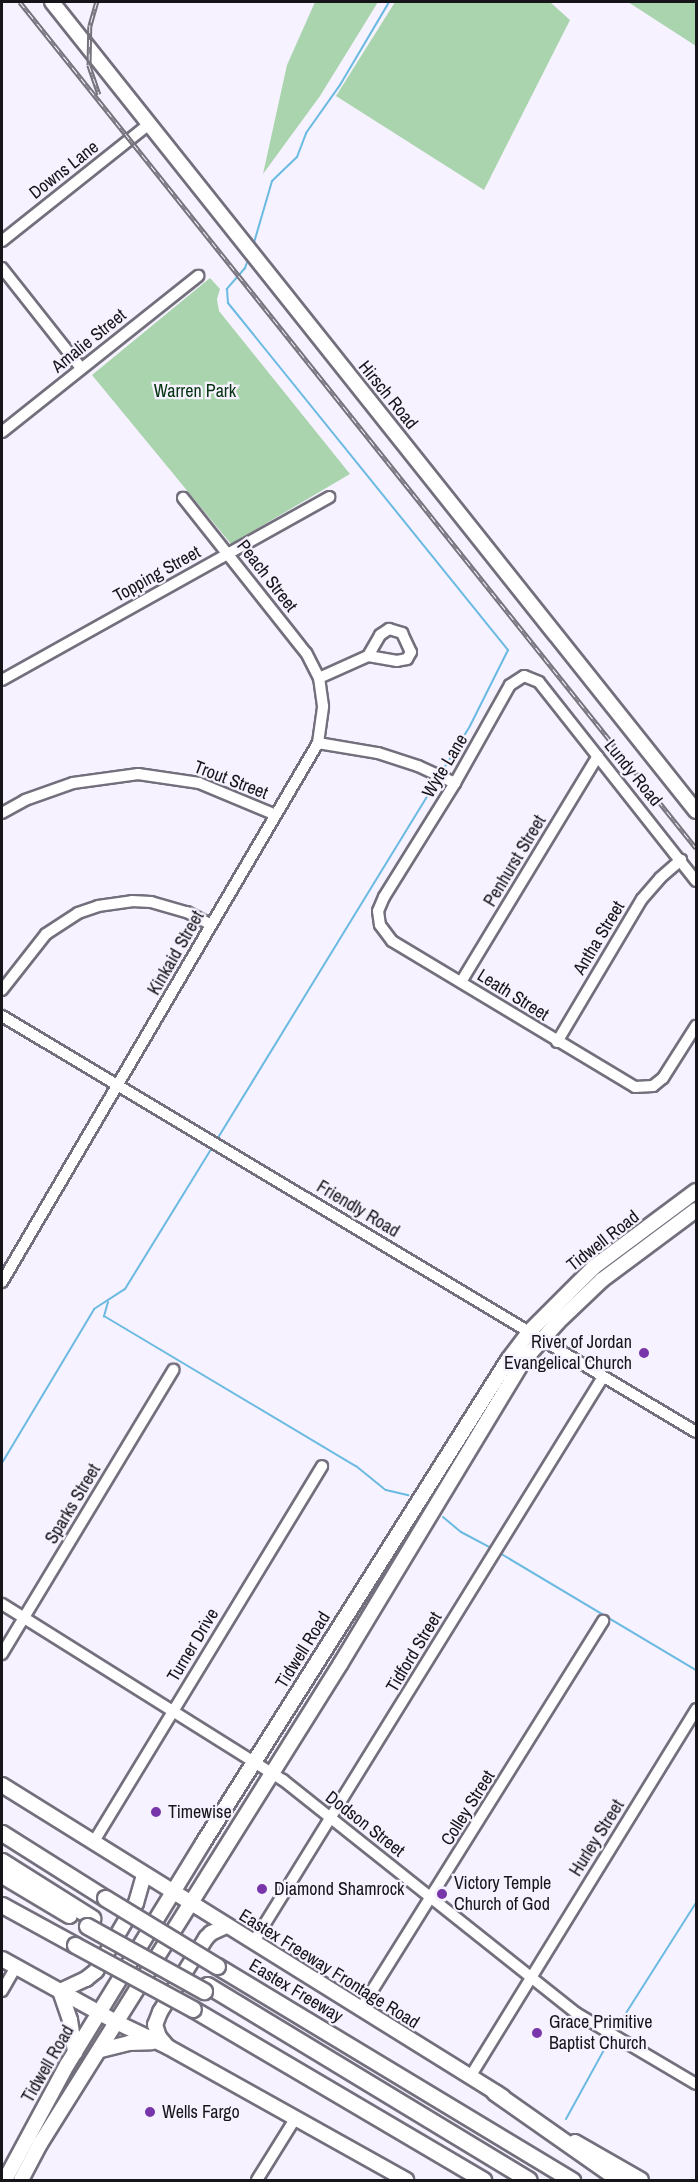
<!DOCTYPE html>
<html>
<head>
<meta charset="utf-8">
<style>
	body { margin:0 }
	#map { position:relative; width:698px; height:2182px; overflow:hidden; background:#f6f2ff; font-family:"Archivo Narrow",sans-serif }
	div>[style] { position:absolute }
	.green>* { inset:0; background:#a9d4ad }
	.stream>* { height:2px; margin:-1px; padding:0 1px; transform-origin:1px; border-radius:1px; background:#6bbae2 }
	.roads { filter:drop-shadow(2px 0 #746f7c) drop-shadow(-2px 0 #746f7c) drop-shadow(0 2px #746f7c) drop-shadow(0 -2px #746f7c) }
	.minor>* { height:10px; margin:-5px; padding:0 5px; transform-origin:5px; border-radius:5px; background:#fff }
	.major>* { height:14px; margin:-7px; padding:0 7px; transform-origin:7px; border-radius:7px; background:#fff }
	.highway>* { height:15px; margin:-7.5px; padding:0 7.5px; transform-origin:7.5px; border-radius:7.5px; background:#fff }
	.rail>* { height:4.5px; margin-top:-2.25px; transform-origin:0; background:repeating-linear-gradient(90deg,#f6f2ff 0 7px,#76737c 0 14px); box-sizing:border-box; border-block:2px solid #76737c }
	.bridges { filter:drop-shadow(2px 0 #746f7c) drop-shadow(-2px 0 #746f7c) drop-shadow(0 2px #746f7c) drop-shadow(0 -2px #746f7c) }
	.highway-bridge>* { height:15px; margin:-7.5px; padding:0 7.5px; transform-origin:7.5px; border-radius:7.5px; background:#fff }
	.dots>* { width:16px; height:16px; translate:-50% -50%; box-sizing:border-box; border:3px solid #f6f2ff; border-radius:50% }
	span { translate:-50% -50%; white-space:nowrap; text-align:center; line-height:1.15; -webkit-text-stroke:4.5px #f6f2ff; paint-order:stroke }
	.street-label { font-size:18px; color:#16151a }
	.park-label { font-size:18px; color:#053311 }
	.poi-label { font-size:18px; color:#16151a }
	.right { translate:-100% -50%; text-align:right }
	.left { translate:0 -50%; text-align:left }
	.frame { position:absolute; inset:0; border:3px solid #16151a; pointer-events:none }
</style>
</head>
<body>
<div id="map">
	<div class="green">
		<i style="clip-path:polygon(315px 2px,378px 2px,320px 96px,263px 174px,287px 65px)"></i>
		<i style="clip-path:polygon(395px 2px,550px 2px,570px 20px,484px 190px,336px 96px)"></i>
		<i style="clip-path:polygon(628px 2px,696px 2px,696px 46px)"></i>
		<i style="clip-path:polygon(210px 278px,220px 289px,217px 299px,219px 311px,350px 474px,231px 544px,92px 375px)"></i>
	</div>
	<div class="stream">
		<i style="left:253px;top:246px;width:68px;rotate:-73.7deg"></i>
		<i style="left:272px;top:181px;width:35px;rotate:-44deg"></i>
		<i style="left:297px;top:157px;width:26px;rotate:-69deg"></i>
		<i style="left:306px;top:133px;width:59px;rotate:-54.7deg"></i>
		<i style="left:340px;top:85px;width:96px;rotate:-59.4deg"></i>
		<i style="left:249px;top:257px;width:12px;rotate:110deg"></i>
		<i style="left:245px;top:268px;width:28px;rotate:131deg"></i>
		<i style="left:227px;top:289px;width:14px;rotate:86deg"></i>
		<i style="left:228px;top:303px;width:446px;rotate:51.1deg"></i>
		<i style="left:508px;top:650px;width:85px;rotate:116.6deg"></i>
		<i style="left:470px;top:726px;width:55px;rotate:121.7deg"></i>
		<i style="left:216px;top:1141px;width:423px;rotate:-58.5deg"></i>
		<i style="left:108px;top:1302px;width:15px;rotate:106deg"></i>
		<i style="left:104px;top:1316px;width:293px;rotate:30.8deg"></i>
		<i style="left:356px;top:1466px;width:38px;rotate:39deg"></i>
		<i style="left:386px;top:1490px;width:23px;rotate:13deg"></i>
		<i style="left:2px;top:1463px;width:179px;rotate:-59.1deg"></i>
		<i style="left:94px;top:1309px;width:37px;rotate:-33deg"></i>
		<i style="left:125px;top:1289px;width:168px;rotate:-58.4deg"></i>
		<i style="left:443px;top:1517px;width:23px;rotate:40deg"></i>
		<i style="left:461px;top:1532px;width:36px;rotate:28deg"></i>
		<i style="left:498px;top:1552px;width:230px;rotate:30.8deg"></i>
		<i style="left:614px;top:2032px;width:153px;rotate:-57.6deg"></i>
		<i style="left:566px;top:2119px;width:94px;rotate:-61.2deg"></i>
	</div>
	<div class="roads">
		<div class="minor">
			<i style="left:2px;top:241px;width:186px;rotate:-38.5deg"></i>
			<i style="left:2px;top:268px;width:127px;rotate:51.7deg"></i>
			<i style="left:2px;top:432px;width:251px;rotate:-38.5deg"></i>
			<i style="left:319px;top:678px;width:54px;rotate:-24.2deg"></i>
			<i style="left:368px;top:656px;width:24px;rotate:-60deg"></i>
			<i style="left:380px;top:635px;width:11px;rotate:-34deg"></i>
			<i style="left:389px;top:629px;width:14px;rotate:17deg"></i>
			<i style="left:402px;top:633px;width:21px;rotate:65deg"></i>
			<i style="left:411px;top:652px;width:8px;rotate:120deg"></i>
			<i style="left:407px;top:659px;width:10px;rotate:169deg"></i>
			<i style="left:397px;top:661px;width:29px;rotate:-170deg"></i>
			<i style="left:2px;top:680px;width:375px;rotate:-29.2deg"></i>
			<i style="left:318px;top:743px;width:61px;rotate:9.5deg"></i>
			<i style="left:378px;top:753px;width:42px;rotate:18deg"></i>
			<i style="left:418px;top:766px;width:41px;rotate:24.7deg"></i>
			<i style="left:2px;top:813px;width:26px;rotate:-29deg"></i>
			<i style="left:25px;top:800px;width:51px;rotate:-19.5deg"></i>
			<i style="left:73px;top:783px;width:66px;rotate:-7.9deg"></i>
			<i style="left:138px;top:774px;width:62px;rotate:8.4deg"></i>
			<i style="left:199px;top:783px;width:83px;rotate:22.6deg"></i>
			<i style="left:696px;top:881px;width:253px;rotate:-128.3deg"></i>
			<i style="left:539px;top:682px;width:16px;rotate:-158deg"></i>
			<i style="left:524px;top:676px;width:17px;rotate:147deg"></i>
			<i style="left:510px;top:685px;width:112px;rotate:119.3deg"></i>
			<i style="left:455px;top:783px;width:134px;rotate:121.9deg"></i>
			<i style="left:384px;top:897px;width:15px;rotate:113deg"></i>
			<i style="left:378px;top:911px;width:14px;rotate:82deg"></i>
			<i style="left:380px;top:925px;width:20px;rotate:53deg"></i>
			<i style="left:392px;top:941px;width:283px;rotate:31deg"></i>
			<i style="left:635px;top:1087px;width:18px;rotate:-3deg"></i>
			<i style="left:653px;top:1086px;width:13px;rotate:-39deg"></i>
			<i style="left:663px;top:1078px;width:62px;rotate:-57.6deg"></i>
			<i style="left:461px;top:982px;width:264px;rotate:-58.8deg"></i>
			<i style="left:2px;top:990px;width:71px;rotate:-51.8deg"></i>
			<i style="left:46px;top:934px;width:38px;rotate:-33deg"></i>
			<i style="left:78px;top:913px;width:21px;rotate:-19deg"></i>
			<i style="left:98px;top:906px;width:34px;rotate:-8deg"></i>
			<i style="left:132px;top:901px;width:19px;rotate:3deg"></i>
			<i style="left:151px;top:902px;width:37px;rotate:16deg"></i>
			<i style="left:187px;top:912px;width:27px;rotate:28deg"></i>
			<i style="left:2px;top:1016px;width:809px;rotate:30.94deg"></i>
			<i style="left:557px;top:1042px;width:166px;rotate:-59.3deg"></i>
			<i style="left:642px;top:899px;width:28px;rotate:-49deg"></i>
			<i style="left:660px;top:878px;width:28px;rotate:-41deg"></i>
			<i style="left:2px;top:1282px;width:625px;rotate:-59.62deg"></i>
			<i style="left:318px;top:743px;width:37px;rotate:-82deg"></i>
			<i style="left:323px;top:706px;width:28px;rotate:-98deg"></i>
			<i style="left:319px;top:678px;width:28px;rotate:-117deg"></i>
			<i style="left:306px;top:653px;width:198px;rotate:-128.4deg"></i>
			<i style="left:2px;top:1604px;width:332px;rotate:32.1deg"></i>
			<i style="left:283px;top:1780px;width:374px;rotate:38.5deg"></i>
			<i style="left:576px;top:2013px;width:139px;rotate:30.6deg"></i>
			<i style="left:2px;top:1654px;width:332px;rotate:-58.9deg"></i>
			<i style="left:93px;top:1843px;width:441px;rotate:-58.7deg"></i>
			<i style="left:253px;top:1943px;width:665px;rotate:-58.27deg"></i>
			<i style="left:2px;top:1991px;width:28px;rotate:-60deg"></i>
			<i style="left:360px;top:2010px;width:459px;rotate:-58deg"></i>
			<i style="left:470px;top:2077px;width:432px;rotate:-58.4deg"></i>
			<i style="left:257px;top:2180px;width:72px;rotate:-58.1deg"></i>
		</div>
		<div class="major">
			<i style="left:52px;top:2px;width:1034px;rotate:51.48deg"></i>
			<i style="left:2px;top:1785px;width:590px;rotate:31.91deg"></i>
			<i style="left:2px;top:1959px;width:132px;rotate:28.9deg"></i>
			<i style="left:118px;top:2023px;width:55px;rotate:25.6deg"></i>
			<i style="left:168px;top:2047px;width:273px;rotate:29.2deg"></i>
			<i style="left:60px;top:1991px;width:29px;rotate:-25deg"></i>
			<i style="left:86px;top:1979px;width:13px;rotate:-39deg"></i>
			<i style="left:96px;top:1971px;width:79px;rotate:-59.5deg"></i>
			<i style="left:136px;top:1903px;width:29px;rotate:-74deg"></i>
			<i style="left:60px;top:1991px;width:31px;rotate:71deg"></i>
			<i style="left:70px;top:2020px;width:33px;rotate:81deg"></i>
			<i style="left:166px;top:2045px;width:11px;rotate:-131deg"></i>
			<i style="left:159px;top:2037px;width:13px;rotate:-108deg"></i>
			<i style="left:155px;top:2025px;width:14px;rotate:-69deg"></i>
			<i style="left:160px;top:2012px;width:87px;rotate:-58.1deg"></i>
			<i style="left:206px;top:1938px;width:7px;rotate:-45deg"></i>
			<i style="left:211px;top:1933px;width:17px;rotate:-25deg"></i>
			<i style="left:101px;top:2050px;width:29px;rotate:-14deg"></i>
			<i style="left:129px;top:2043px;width:23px;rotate:-2deg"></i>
			<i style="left:575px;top:2142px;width:76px;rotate:29.9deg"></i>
			<i style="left:5px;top:2180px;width:131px;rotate:-61.7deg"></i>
			<i style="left:67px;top:2065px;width:260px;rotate:-58.5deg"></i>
			<i style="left:203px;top:1843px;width:571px;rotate:-57.73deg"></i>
			<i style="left:508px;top:1360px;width:34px;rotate:-53deg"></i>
			<i style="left:528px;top:1333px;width:93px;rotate:-45deg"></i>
			<i style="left:594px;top:1267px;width:127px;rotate:-36.7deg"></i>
			<i style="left:21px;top:2180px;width:41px;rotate:-62.2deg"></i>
			<i style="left:40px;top:2144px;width:567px;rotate:-57.96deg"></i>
			<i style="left:341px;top:1663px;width:354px;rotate:-58.9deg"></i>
			<i style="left:524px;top:1360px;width:51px;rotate:-48.2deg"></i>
			<i style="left:558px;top:1322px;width:61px;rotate:-43.7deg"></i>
			<i style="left:602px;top:1280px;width:117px;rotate:-36.7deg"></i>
		</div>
		<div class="highway">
			<i style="left:2px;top:1833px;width:122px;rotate:32.3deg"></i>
			<i style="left:2px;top:1861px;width:107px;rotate:32.3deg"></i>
			<i style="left:2px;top:1875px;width:78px;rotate:30.8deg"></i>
			<i style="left:2px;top:1905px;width:83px;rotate:28.7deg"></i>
			<i style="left:217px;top:1966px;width:415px;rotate:31.1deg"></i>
			<i style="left:207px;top:1985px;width:376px;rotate:31.2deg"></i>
			<i style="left:193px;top:2009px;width:337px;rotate:30.5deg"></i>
			<i style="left:494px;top:2092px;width:153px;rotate:35.1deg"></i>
		</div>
	</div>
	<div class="rail">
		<i style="left:20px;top:2px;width:1083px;rotate:51.37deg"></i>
		<i style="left:97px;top:2px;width:25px;rotate:106deg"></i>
		<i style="left:90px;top:26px;width:39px;rotate:91deg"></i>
		<i style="left:89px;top:65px;width:31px;rotate:71deg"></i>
	</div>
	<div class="bridges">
		<div class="highway-bridge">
			<i style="left:105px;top:1898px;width:131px;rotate:31.3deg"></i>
			<i style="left:87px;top:1926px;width:134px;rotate:29.1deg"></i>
			<i style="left:75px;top:1945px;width:134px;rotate:28.5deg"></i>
		</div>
	</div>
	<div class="dots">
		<i style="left:644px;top:1353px;background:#7936ab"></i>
		<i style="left:156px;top:1812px;background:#7936ab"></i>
		<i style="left:262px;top:1889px;background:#7936ab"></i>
		<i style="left:442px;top:1894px;background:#7936ab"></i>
		<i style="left:537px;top:2033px;background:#7936ab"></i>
		<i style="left:150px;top:2112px;background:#7936ab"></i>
	</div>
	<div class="street-label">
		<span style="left:64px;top:170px;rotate:-38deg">Downs Lane</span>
		<span style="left:89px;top:341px;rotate:-39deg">Amalie Street</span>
		<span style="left:388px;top:395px;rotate:51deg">Hirsch Road</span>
		<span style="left:157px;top:574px;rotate:-29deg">Topping Street</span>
		<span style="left:267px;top:576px;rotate:52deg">Peach Street</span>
		<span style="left:445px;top:766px;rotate:-59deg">Wyte Lane</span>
		<span style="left:633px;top:773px;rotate:51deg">Lundy Road</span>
		<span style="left:231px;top:780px;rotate:21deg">Trout Street</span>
		<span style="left:515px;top:861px;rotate:-59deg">Penhurst Street</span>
		<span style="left:599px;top:938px;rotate:-59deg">Antha Street</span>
		<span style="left:176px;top:953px;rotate:-60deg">Kinkaid Street</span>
		<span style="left:513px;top:995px;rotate:32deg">Leath Street</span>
		<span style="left:358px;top:1209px;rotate:31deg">Friendly Road</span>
		<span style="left:603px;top:1241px;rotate:-38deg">Tidwell Road</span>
		<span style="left:73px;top:1504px;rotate:-59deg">Sparks Street</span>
		<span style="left:193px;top:1645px;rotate:-59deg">Turner Drive</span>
		<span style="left:303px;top:1650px;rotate:-58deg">Tidwell Road</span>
		<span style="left:414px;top:1652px;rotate:-59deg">Tidford Street</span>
		<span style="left:468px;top:1808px;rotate:-58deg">Colley Street</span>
		<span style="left:365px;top:1824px;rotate:38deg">Dodson Street</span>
		<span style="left:597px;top:1838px;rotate:-58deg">Hurley Street</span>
		<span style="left:329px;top:1969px;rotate:32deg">Eastex Freeway Frontage Road</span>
		<span style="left:296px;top:1991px;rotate:31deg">Eastex Freeway</span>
		<span style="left:48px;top:2064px;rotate:-60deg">Tidwell Road</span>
	</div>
	<div class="park-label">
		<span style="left:195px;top:391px">Warren Park</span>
	</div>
	<div class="poi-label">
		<span class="right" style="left:632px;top:1353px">River of Jordan<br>Evangelical Church</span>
		<span class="left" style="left:168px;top:1812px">Timewise</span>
		<span class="left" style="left:454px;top:1894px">Victory Temple<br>Church of God</span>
		<span class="left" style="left:274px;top:1889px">Diamond Shamrock</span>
		<span class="left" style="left:549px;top:2033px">Grace Primitive<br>Baptist Church</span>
		<span class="left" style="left:162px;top:2112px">Wells Fargo</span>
	</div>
	<div class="frame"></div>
</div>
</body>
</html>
